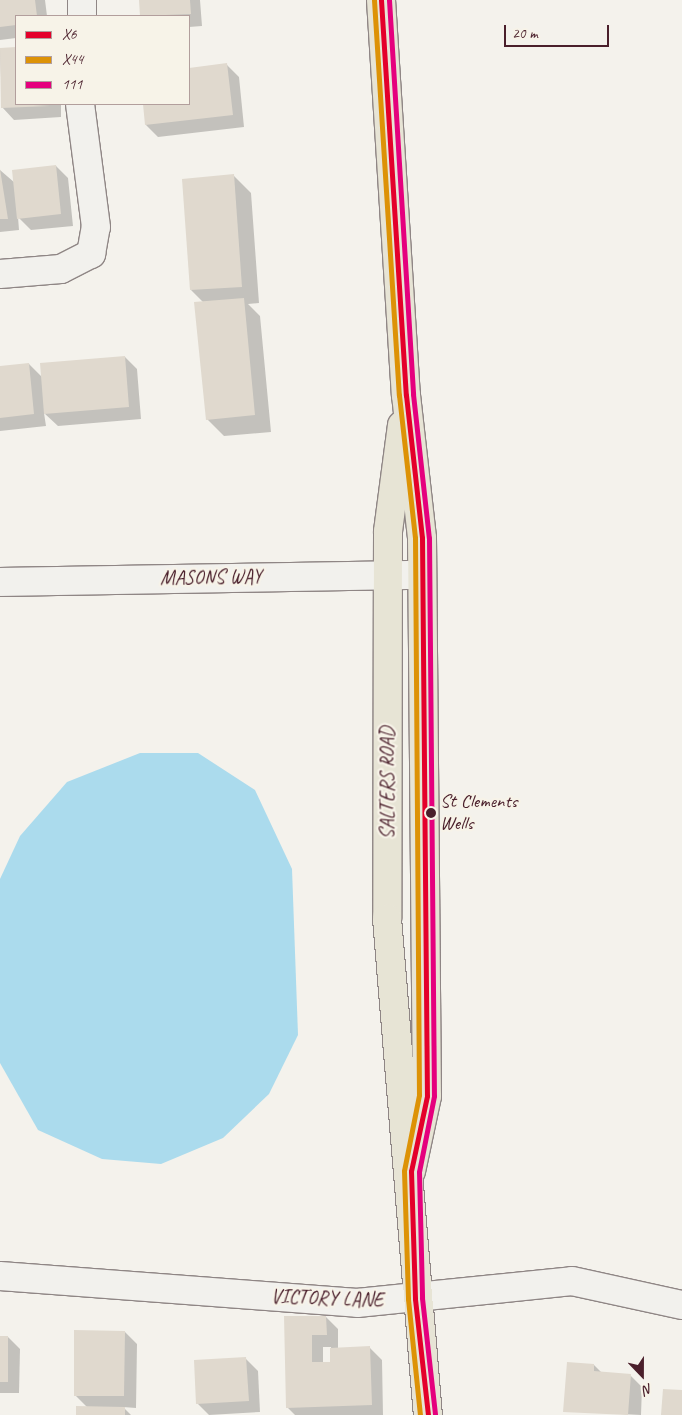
<!DOCTYPE html>
<html>
<head>
<meta charset="utf-8">
<style>
	body { margin:0 }
	#map { position:relative; width:682px; height:1415px; overflow:hidden; background:#f4f2ec; font-family:Caveat,sans-serif }
	div>[style] { position:absolute }
	.water>* { inset:0; background:#abdbed }
	.shadow>* { inset:0; background:#0003 }
	.building>* { inset:0; background:#e0d9ce }
	.roads { filter:drop-shadow(1px 0 #8f8685) drop-shadow(-1px 0 #8f8685) drop-shadow(0 1px #8f8685) drop-shadow(0 -1px #8f8685) }
	.minor>* { height:28px; margin:-14px; padding:0 14px; transform-origin:14px; border-radius:14px; background:#f2f1ed }
	.tertiary>* { height:28px; margin:-14px; padding:0 14px; transform-origin:14px; border-radius:14px; background:#f2f1ed }
	.primary>* { height:28px; margin:-14px; padding:0 14px; transform-origin:14px; border-radius:14px; background:#e7e4d5 }
	.bus-1>* { height:5px; margin:-2.5px; padding:0 2.5px; transform-origin:2.5px; border-radius:2.5px; background:#e4002b }
	.bus-2>* { height:5px; margin:-2.5px; padding:0 2.5px; transform-origin:2.5px; border-radius:2.5px; background:#dd9206 }
	.bus-3>* { height:5px; margin:-2.5px; padding:0 2.5px; transform-origin:2.5px; border-radius:2.5px; background:#e5007d }
	.dots>* { width:14px; height:14px; translate:-50% -50%; box-sizing:border-box; border:2px solid #f7f3e8; border-radius:50% }
	span { translate:-50% -50%; white-space:nowrap; text-align:center; line-height:1.15; -webkit-text-stroke:4.5px #f7f3e8; paint-order:stroke }
	.bus-label { font-size:19px; color:#4a1f2b }
	.left { translate:0 -50%; text-align:left }
	.street-label { font-size:20px; color:#4a1f2b }
	.legend { position:absolute; left:15px; top:15px; width:175px; height:90px; box-sizing:border-box; background:#f7f3e8; border:1px solid #b29e9c; margin:0; padding:6px 9px; list-style:none; font-size:15px; color:#4a1f2b }
	.legend li { display:flex; align-items:center; gap:10px; height:25px }
	.legend b { width:25px; border:1px solid #b29e9c }
	.north { position:absolute; left:617px; top:1350px; width:50px; height:50px; -webkit-text-stroke:4px #f7f3e8; paint-order:stroke; rotate:158deg; font-size:14px; font-weight:700; line-height:20px; text-align:center; color:#4a1f2b }
	.north::after { content:''; display:block; margin:auto; width:18px; height:22px; background:#4a1f2b; clip-path:polygon(50% 0,100% 100%,50% 72%,0 100%) }
	.scale { position:absolute; left:504px; top:25px; width:105px; height:22px; box-sizing:border-box; border:2px solid #4a1f2b; border-top:0; padding-left:6px; font-size:15px; line-height:18px; white-space:nowrap; color:#4a1f2b; -webkit-text-stroke:4px #f7f3e8; paint-order:stroke }
</style>
</head>
<body>
<div id="map">
	<div class="water">
		<i style="clip-path:polygon(140px 753px,198px 753px,255px 790px,292px 869px,298px 1035px,269px 1094px,223px 1138px,161px 1164px,102px 1159px,38px 1130px,0 1063px,0 879px,20px 836px,67px 782px)"></i>
	</div>
	<div class="shadow">
		<i style="clip-path:polygon(0 0,45px 0,47px 16px,16px 16px,16px 38px,0 40px)"></i>
		<i style="clip-path:polygon(140px 0,200px 0,202px 26px,189px 27px,189px 16px,142px 16px)"></i>
		<i style="clip-path:polygon(16px 48px,16px 104px,61px 104px,61px 117px,14px 120px,2px 107px,0 49px)"></i>
		<i style="clip-path:polygon(227px 65px,239px 77px,244px 127px,158px 137px,146px 125px,144px 104px,189px 104px,189px 69px)"></i>
		<i style="clip-path:polygon(56px 166px,68px 178px,73px 226px,31px 230px,18px 217px,19px 230px,0 232px,0 170px,15px 183px)"></i>
		<i style="clip-path:polygon(234px 176px,251px 193px,259px 303px,248px 304px,260px 316px,271px 432px,224px 436px,207px 419px,204px 303px,191px 290px)"></i>
		<i style="clip-path:polygon(125px 357px,137px 369px,141px 419px,58px 426px,44px 413px,46px 426px,0 431px,0 367px,29px 364px,43px 378px)"></i>
		<i style="clip-path:polygon(evenodd,326px 1317px,338px 1329px,338px 1349px,370px 1348px,382px 1360px,383px 1415px,295px 1415px,287px 1407px,285px 1318px,326px 1317px,323px 1347px,331px 1347px,332px 1363px,323px 1363px,323px 1347px)"></i>
		<i style="clip-path:polygon(125px 1332px,137px 1344px,136px 1408px,123px 1407px,131px 1415px,78px 1415px,88px 1408px,75px 1395px)"></i>
		<i style="clip-path:polygon(0 1337px,8px 1337px,20px 1349px,19px 1393px,0 1393px)"></i>
		<i style="clip-path:polygon(246px 1359px,258px 1371px,260px 1412px,209px 1415px,197px 1403px)"></i>
		<i style="clip-path:polygon(594px 1365px,602px 1373px,630px 1375px,642px 1387px,641px 1415px,564px 1411px)"></i>
	</div>
	<div class="building">
		<i style="clip-path:polygon(0 0,35px 0,37px 16px,16px 16px,16px 25px,0 27px)"></i>
		<i style="clip-path:polygon(139px 0,190px 0,191px 14px,140px 16px)"></i>
		<i style="clip-path:polygon(16px 47px,16px 104px,50px 106px,1px 108px,0 48px)"></i>
		<i style="clip-path:polygon(227px 63px,233px 115px,145px 125px,143px 104px,189px 104px,189px 68px)"></i>
		<i style="clip-path:polygon(56px 165px,61px 214px,17px 219px,12px 170px)"></i>
		<i style="clip-path:polygon(0 169px,8px 219px,0 219px)"></i>
		<i style="clip-path:polygon(234px 174px,242px 287px,190px 290px,182px 179px)"></i>
		<i style="clip-path:polygon(244px 298px,255px 415px,206px 420px,194px 302px)"></i>
		<i style="clip-path:polygon(125px 356px,129px 407px,44px 414px,40px 363px)"></i>
		<i style="clip-path:polygon(29px 363px,34px 414px,0 418px,0 366px)"></i>
		<i style="clip-path:polygon(284px 1316px,326px 1316px,327px 1335px,312px 1335px,312px 1362px,330px 1362px,330px 1348px,370px 1346px,372px 1405px,286px 1408px)"></i>
		<i style="clip-path:polygon(74px 1330px,125px 1331px,124px 1396px,74px 1396px)"></i>
		<i style="clip-path:polygon(0 1336px,8px 1336px,8px 1382px,0 1382px)"></i>
		<i style="clip-path:polygon(246px 1357px,249px 1401px,196px 1404px,194px 1360px)"></i>
		<i style="clip-path:polygon(567px 1362px,594px 1364px,594px 1371px,631px 1374px,628px 1415px,563px 1412px)"></i>
		<i style="clip-path:polygon(663px 1389px,682px 1390px,682px 1415px,661px 1415px)"></i>
		<i style="clip-path:polygon(76px 1406px,125px 1407px,125px 1415px,76px 1415px)"></i>
	</div>
	<div class="roads">
		<div class="minor">
			<i style="left:82px;top:16px;width:16px;rotate:-90deg"></i>
			<i style="left:0;top:274px;width:61px;rotate:-4.7deg"></i>
			<i style="left:61px;top:269px;width:34px;rotate:-27deg"></i>
			<i style="left:91px;top:254px;width:27px;rotate:-80deg"></i>
			<i style="left:96px;top:227px;width:124px;rotate:-97.4deg"></i>
			<i style="left:0;top:1276px;width:358px;rotate:4.3deg"></i>
			<i style="left:357px;top:1303px;width:216px;rotate:-5.8deg"></i>
			<i style="left:572px;top:1281px;width:113px;rotate:12.3deg"></i>
		</div>
		<div class="tertiary">
			<i style="left:0;top:582px;width:422px;rotate:-1deg"></i>
		</div>
		<div class="primary">
			<i style="left:381px;top:0;width:396px;rotate:86.4deg"></i>
			<i style="left:406px;top:395px;width:144px;rotate:83.6deg"></i>
			<i style="left:422px;top:538px;width:558px;rotate:89.49deg"></i>
			<i style="left:427px;top:1096px;width:77px;rotate:102deg"></i>
			<i style="left:402px;top:425px;width:108px;rotate:97.5deg"></i>
			<i style="left:388px;top:532px;width:386px;rotate:90.1deg"></i>
			<i style="left:387px;top:918px;width:499px;rotate:85.3deg"></i>
		</div>
	</div>
	<div class="bus-1">
		<i style="left:381px;top:0;width:396px;rotate:86.4deg"></i>
		<i style="left:406px;top:395px;width:144px;rotate:83.6deg"></i>
		<i style="left:422px;top:538px;width:558px;rotate:89.49deg"></i>
		<i style="left:427px;top:1096px;width:77px;rotate:102deg"></i>
		<i style="left:411px;top:1171px;width:128px;rotate:88.2deg"></i>
		<i style="left:415px;top:1299px;width:117px;rotate:83.6deg"></i>
	</div>
	<div class="bus-2">
		<i style="left:374px;top:0;width:396px;rotate:86.4deg"></i>
		<i style="left:399px;top:395px;width:144px;rotate:83.6deg"></i>
		<i style="left:415px;top:538px;width:557px;rotate:89.59deg"></i>
		<i style="left:419px;top:1095px;width:77px;rotate:101.2deg"></i>
		<i style="left:404px;top:1171px;width:128px;rotate:88.2deg"></i>
		<i style="left:408px;top:1299px;width:117px;rotate:84.1deg"></i>
	</div>
	<div class="bus-3">
		<i style="left:389px;top:0;width:395px;rotate:86.5deg"></i>
		<i style="left:413px;top:394px;width:145px;rotate:83.7deg"></i>
		<i style="left:429px;top:538px;width:558px;rotate:89.49deg"></i>
		<i style="left:434px;top:1096px;width:77px;rotate:101.2deg"></i>
		<i style="left:419px;top:1172px;width:126px;rotate:88.6deg"></i>
		<i style="left:422px;top:1298px;width:117px;rotate:83.6deg"></i>
	</div>
	<div class="dots">
		<i style="left:431px;top:813px;background:#4a1f2b"></i>
	</div>
	<div class="bus-label">
		<span class="left" style="left:440px;top:813px">St Clements<br>Wells</span>
	</div>
	<div class="street-label">
		<span style="left:211px;top:577px;rotate:-1deg">MASONS WAY</span>
		<span style="left:387px;top:783px;rotate:-90deg">SALTERS ROAD</span>
		<span style="left:327px;top:1298px;rotate:2deg">VICTORY LANE</span>
	</div>
	<ul class="legend">
	<li><b style="height:6px;background:#e4002b"></b>X6</li>
	<li><b style="height:6px;background:#dd9206"></b>X44</li>
	<li><b style="height:6px;background:#e5007d"></b>111</li>
	</ul>
	<div class="north">N</div>
	<div class="scale">20 m</div>
</div>
</body>
</html>
